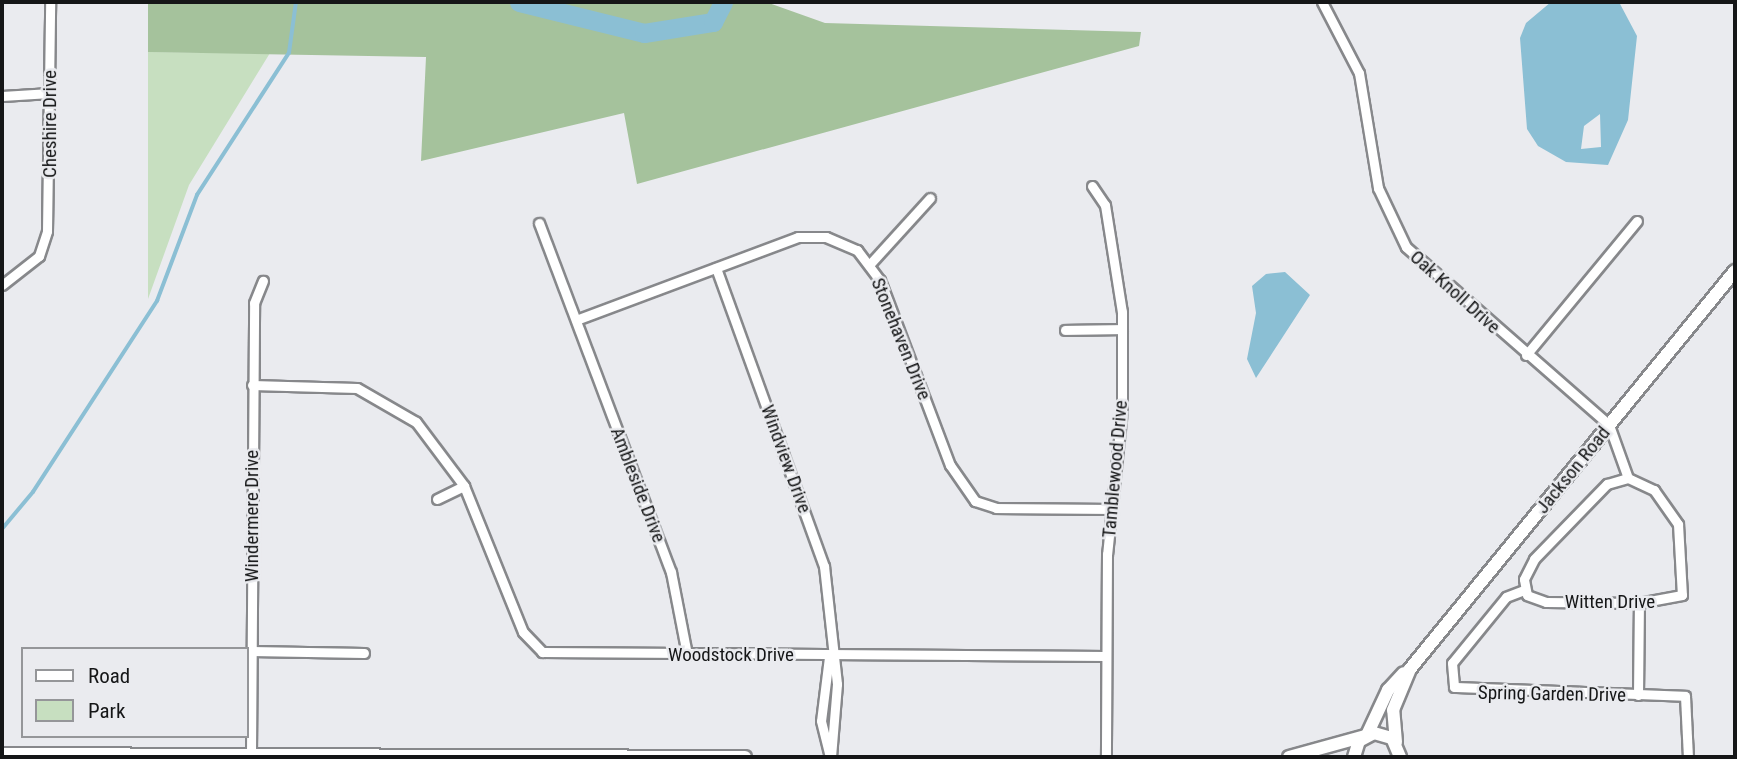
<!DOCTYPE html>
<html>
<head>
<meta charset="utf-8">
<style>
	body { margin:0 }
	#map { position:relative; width:1737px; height:759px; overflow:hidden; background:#eaebef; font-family:"Roboto Condensed",sans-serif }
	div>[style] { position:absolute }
	.green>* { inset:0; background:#c7dfc0 }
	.forest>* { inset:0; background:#a5c29c }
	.water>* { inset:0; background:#8bbfd4 }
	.stream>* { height:3.5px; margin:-1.75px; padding:0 1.75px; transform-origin:1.75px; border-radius:1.75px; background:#8bbfd4 }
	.river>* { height:19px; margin:-9.5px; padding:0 9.5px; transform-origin:9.5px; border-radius:9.5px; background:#8bbfd4 }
	.roads { filter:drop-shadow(2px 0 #87888b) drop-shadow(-2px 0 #87888b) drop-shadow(0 2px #87888b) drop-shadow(0 -2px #87888b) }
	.minor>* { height:9px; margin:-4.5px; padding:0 4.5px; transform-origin:4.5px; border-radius:4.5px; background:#fff }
	.secondary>* { height:12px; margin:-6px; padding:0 6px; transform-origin:6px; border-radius:6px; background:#fff }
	span { translate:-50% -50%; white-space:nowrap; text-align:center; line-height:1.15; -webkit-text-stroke:5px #eaebef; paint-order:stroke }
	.street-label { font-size:19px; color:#151617 }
	.frame { position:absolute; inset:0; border:4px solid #151617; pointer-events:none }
	.legend { position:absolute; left:21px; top:647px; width:228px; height:91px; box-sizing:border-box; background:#eaebef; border:2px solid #959699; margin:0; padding:9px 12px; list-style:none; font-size:21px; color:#151617 }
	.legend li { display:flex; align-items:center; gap:14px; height:35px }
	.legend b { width:35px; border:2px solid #959699 }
</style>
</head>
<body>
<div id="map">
	<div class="green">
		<i style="clip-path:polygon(148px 52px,270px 53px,189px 185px,148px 299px)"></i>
	</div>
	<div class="forest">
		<i style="clip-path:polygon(148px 2px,766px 2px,825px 23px,1141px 32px,1139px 46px,637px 184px,624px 113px,421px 161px,426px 57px,148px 52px)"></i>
	</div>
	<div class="water">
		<i style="clip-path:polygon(evenodd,1551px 2px,1619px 2px,1637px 36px,1628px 120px,1608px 165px,1566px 162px,1538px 146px,1527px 129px,1520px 38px,1526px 23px,1551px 2px,1600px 114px,1601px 147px,1581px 149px,1584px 126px,1600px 114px)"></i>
		<i style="clip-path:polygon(1285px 272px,1310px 295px,1256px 378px,1247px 359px,1256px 313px,1252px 286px,1266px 274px)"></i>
	</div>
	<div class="stream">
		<i style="left:2px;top:529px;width:48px;rotate:-50deg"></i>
		<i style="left:33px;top:492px;width:228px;rotate:-57deg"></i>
		<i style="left:157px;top:301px;width:113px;rotate:-69.3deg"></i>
		<i style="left:197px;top:195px;width:169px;rotate:-57.1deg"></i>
		<i style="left:289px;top:53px;width:51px;rotate:-82.2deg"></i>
	</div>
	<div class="river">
		<i style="left:519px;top:2px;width:129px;rotate:13.9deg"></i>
		<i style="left:644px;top:33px;width:70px;rotate:-9.1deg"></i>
		<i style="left:713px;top:22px;width:22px;rotate:-63deg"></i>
	</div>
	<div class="roads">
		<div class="minor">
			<i style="left:1322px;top:2px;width:80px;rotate:62.5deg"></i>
			<i style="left:1359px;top:73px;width:117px;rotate:80.6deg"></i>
			<i style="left:1378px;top:188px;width:65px;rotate:64.6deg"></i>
			<i style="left:1406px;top:247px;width:270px;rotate:41.2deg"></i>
			<i style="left:1609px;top:425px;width:56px;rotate:70.3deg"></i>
			<i style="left:2px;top:96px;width:48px;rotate:-3.6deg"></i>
			<i style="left:1092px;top:186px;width:23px;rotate:56deg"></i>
			<i style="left:1105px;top:205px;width:108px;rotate:81deg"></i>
			<i style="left:1122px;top:312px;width:98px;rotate:90deg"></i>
			<i style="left:1122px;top:410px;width:145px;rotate:95.9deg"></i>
			<i style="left:1107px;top:554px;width:203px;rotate:90.3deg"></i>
			<i style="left:539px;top:223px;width:373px;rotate:69.3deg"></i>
			<i style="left:671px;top:572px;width:84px;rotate:79deg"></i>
			<i style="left:870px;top:264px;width:89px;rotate:-47.7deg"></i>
			<i style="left:716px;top:268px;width:317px;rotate:70.1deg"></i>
			<i style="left:824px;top:566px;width:119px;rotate:83.7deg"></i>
			<i style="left:837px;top:684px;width:73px;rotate:94.7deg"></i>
			<i style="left:2px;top:285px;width:47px;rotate:-38.1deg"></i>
			<i style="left:39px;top:256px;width:26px;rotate:-72deg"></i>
			<i style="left:47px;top:231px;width:229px;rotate:-89.2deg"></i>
			<i style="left:576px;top:320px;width:237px;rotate:-20.5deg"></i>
			<i style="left:798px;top:237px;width:28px"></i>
			<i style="left:826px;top:237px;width:34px;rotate:23deg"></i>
			<i style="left:857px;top:250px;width:38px;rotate:53deg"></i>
			<i style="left:880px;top:280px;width:198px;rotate:69.3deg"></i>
			<i style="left:950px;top:465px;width:44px;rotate:55.2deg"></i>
			<i style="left:975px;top:501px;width:22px;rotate:18deg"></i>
			<i style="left:996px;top:508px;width:114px;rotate:0.5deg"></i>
			<i style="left:1065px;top:330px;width:57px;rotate:-1deg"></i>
			<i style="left:1526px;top:355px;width:174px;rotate:-50.4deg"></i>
			<i style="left:252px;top:385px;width:105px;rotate:1.6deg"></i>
			<i style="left:357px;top:388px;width:68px;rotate:30deg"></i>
			<i style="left:416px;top:422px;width:80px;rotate:53.1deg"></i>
			<i style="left:464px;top:486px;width:157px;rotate:68deg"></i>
			<i style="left:523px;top:632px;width:28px;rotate:46deg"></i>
			<i style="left:542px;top:652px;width:564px;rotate:0.41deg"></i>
			<i style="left:1628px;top:478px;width:29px;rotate:25deg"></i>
			<i style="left:1654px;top:490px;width:42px;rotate:54.8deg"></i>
			<i style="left:1678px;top:524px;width:71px;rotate:86.8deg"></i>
			<i style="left:1682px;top:595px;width:44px;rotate:169.5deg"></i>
			<i style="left:1639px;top:603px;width:93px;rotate:-179.4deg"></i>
			<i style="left:1546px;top:602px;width:20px;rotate:-160deg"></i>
			<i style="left:1527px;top:595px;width:16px;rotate:-101deg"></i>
			<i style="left:1524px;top:579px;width:22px;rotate:-63deg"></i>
			<i style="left:1534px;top:559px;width:105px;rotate:-45.8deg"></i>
			<i style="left:1607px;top:484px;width:22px;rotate:-16deg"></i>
			<i style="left:437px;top:499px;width:30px;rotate:-26deg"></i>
			<i style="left:1524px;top:590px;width:19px;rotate:159deg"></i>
			<i style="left:1506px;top:597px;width:85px;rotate:129.3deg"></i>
			<i style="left:1452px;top:663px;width:24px;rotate:85deg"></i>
			<i style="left:1454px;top:687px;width:231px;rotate:2.2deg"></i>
			<i style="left:1685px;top:696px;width:61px;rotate:87.2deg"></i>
			<i style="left:251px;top:651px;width:113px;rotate:1deg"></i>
			<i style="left:829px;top:657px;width:64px;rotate:97.1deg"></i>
			<i style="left:821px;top:721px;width:36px;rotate:76deg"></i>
			<i style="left:1638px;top:695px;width:92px;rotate:-89.4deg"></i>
			<i style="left:251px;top:753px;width:450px;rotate:-89.6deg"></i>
			<i style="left:254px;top:303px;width:24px;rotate:-68deg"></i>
		</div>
		<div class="secondary">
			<i style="left:1367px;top:735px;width:50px;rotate:-65deg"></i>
			<i style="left:1388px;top:690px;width:23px;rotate:-47deg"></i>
			<i style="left:1396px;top:742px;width:32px;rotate:-95deg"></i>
			<i style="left:1393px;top:710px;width:44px;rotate:-67.5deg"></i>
			<i style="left:1410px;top:669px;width:514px;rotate:-50.77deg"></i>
			<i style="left:2px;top:754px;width:743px;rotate:0.23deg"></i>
			<i style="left:1289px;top:757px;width:79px;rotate:-15.4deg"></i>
			<i style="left:1354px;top:757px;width:17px;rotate:-73deg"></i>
			<i style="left:1359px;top:741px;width:17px;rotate:-28deg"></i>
			<i style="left:1374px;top:733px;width:19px;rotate:16deg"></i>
			<i style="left:1392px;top:738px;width:21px;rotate:67deg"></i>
		</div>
	</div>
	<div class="street-label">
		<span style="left:50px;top:124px;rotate:-90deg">Cheshire Drive</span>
		<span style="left:1455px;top:292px;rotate:42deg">Oak Knoll Drive</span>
		<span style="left:901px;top:339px;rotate:68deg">Stonehaven Drive</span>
		<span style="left:786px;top:459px;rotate:70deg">Windview Drive</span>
		<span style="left:1115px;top:469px;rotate:-85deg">Tamblewood Drive</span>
		<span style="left:1573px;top:470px;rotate:-51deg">Jackson Road</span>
		<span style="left:638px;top:485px;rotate:69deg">Ambleside Drive</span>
		<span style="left:252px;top:516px;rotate:-90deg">Windermere Drive</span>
		<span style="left:1610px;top:602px">Witten Drive</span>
		<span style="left:731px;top:655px">Woodstock Drive</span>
		<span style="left:1552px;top:694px;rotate:1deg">Spring Garden Drive</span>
	</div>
	<div class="frame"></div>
	<ul class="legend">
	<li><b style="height:9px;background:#fff"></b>Road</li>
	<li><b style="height:19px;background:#c7dfc0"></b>Park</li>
	</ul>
</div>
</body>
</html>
